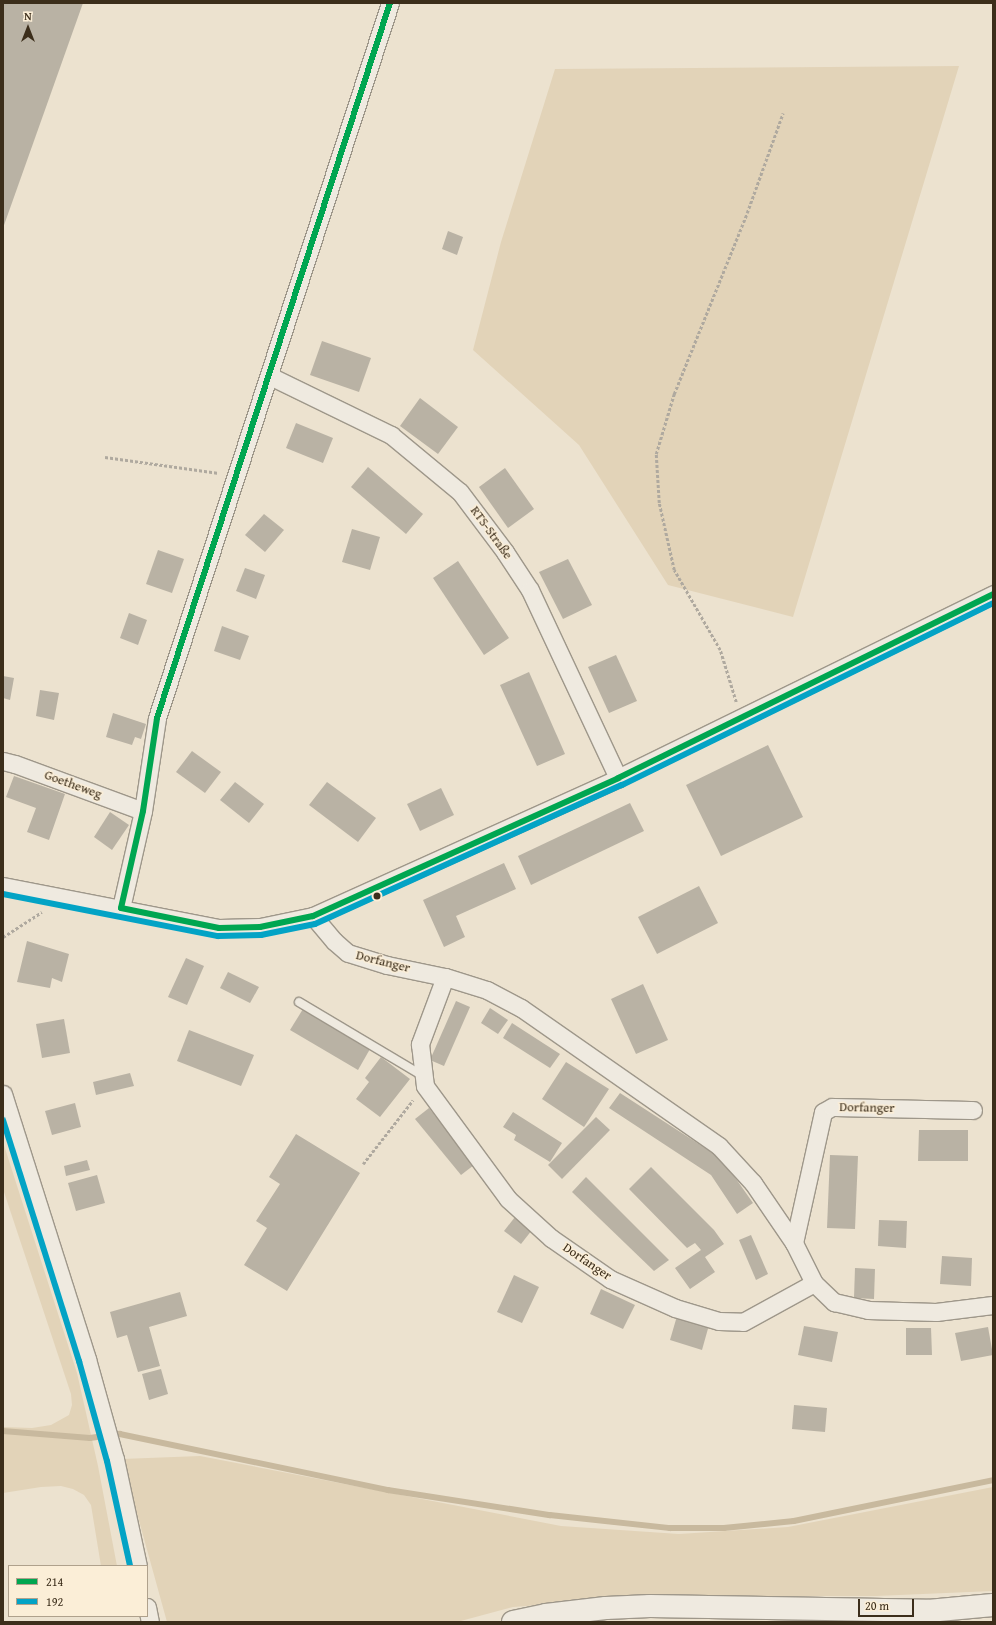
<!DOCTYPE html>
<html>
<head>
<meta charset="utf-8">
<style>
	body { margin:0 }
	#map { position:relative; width:996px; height:1625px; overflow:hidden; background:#ece2cf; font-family:"Gentium Book Plus",serif }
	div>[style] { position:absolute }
	.green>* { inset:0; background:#e2d3b8 }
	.stream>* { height:5.5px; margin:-2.75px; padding:0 2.75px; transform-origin:2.75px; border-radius:2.75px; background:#c8b99e }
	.building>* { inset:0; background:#b9b2a4 }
	.path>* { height:2.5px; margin-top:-1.25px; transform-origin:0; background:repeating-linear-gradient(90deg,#afa99f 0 3px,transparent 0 5px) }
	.roads { filter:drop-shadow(1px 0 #9e978a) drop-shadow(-1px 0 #9e978a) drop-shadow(0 1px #9e978a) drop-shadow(0 -1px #9e978a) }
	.lane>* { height:8px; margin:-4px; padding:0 4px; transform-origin:4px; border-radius:4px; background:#efeae0 }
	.street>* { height:17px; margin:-8.5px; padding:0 8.5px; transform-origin:8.5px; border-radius:8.5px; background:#efeae0 }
	.secondary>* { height:22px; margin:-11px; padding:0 11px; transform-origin:11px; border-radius:11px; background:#efeae0 }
	.bus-1>* { height:6px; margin:-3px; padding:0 3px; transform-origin:3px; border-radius:3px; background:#00a651 }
	.bus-2>* { height:6px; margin:-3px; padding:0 3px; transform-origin:3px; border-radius:3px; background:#03a3c5 }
	.dots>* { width:11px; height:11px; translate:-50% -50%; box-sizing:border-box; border:2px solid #fbeed7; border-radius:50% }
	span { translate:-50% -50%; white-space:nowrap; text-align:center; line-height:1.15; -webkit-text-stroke:3px #fbeed7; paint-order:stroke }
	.street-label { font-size:13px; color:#3c2e1b }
	.frame { position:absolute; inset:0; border:4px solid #3c2e1b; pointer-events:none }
	.legend { position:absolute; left:8px; top:1565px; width:140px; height:52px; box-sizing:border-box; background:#fbeed7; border:1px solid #afa18c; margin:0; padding:5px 7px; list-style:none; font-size:12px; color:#3c2e1b }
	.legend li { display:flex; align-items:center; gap:8px; height:20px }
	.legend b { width:20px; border:1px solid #afa18c }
	.north { position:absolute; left:8px; top:8px; width:40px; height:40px; -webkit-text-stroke:3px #fbeed7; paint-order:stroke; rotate:0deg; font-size:11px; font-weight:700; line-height:16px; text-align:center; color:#3c2e1b }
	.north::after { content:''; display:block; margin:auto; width:14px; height:18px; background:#3c2e1b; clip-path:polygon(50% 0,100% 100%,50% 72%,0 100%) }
	.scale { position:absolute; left:858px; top:1599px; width:56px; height:18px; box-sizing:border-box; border:2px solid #3c2e1b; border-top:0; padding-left:5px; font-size:12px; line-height:14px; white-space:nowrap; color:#3c2e1b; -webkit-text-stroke:3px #fbeed7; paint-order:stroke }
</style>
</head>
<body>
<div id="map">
	<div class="green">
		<i style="clip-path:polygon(959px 66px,793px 617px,668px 585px,579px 445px,473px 350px,501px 242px,555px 69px)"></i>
		<i style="clip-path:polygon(3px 1142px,77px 1373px,98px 1466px,117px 1566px,101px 1566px,91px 1505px,84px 1495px,73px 1489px,61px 1486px,41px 1487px,3px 1493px,3px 1427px,32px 1428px,51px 1425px,69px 1415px,72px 1405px,71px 1394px,3px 1189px)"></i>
		<i style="clip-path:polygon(200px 1456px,561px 1526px,679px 1534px,788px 1527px,993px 1487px,993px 1591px,876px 1596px,660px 1596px,513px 1607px,457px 1622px,167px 1622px,122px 1459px)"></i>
	</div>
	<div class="stream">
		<i style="left:3px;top:1431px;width:87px;rotate:4.6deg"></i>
		<i style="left:90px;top:1438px;width:30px;rotate:-8deg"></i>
		<i style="left:120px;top:1434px;width:274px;rotate:11.8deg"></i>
		<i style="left:388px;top:1490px;width:164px;rotate:8.8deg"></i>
		<i style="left:550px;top:1515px;width:121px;rotate:6.2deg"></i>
		<i style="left:670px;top:1528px;width:54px"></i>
		<i style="left:724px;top:1528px;width:70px;rotate:-5.7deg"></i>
		<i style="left:794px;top:1521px;width:203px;rotate:-11.6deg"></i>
	</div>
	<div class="building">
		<i style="clip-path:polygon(3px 3px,83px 3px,3px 228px)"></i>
		<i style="clip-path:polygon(448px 231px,463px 237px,457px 255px,442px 249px)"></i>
		<i style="clip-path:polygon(322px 341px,371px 358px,359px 392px,310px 375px)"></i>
		<i style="clip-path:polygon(420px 398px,458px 427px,438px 454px,400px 426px)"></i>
		<i style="clip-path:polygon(296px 423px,333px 438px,323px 463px,286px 448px)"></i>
		<i style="clip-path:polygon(368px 467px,423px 514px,406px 534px,351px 487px)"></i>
		<i style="clip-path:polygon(505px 468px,534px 509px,508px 528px,479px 487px)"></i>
		<i style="clip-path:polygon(264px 514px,284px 530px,265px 552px,245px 535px)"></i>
		<i style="clip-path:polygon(352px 529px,380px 537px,370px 570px,342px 562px)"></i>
		<i style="clip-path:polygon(158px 550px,184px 559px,172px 593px,146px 584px)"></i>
		<i style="clip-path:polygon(568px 559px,592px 605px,563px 619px,539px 572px)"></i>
		<i style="clip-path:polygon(458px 561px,509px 638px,484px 655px,433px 578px)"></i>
		<i style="clip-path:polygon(245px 568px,265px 575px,256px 599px,236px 591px)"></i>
		<i style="clip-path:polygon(129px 613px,147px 620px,138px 645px,120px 638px)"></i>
		<i style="clip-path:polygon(222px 626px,249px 636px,240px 660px,214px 651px)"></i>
		<i style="clip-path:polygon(616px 655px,637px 701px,609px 713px,588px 667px)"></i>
		<i style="clip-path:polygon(529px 672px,565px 754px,537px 766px,500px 685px)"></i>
		<i style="clip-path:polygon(3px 676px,14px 678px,10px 700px,3px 698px)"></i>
		<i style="clip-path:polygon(40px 690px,59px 693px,54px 720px,36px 716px)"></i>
		<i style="clip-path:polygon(113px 713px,146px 724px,141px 739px,135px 737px,132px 745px,106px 737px)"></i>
		<i style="clip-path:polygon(768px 745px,803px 817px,721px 856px,686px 785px)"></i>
		<i style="clip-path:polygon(192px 751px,221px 772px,205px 793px,176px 772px)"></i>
		<i style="clip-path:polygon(14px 776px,65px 794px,49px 840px,27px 832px,36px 808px,6px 797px)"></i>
		<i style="clip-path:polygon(235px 782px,264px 804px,249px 823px,220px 800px)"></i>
		<i style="clip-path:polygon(327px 782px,376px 818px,358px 842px,309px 805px)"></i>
		<i style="clip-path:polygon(441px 788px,454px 815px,420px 831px,407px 804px)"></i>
		<i style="clip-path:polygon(630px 803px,644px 831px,531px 885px,518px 856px)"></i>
		<i style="clip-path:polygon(110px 812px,129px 825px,112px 850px,94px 837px)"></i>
		<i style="clip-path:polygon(504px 863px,516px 889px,456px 916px,465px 937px,444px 947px,423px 900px)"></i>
		<i style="clip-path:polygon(699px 886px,718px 923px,657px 954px,638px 917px)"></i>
		<i style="clip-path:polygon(27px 941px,69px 954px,62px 982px,52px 978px,50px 988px,17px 982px)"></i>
		<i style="clip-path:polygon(186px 958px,204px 966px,187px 1005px,168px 997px)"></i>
		<i style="clip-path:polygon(228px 972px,259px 987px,250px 1003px,220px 988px)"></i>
		<i style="clip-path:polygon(643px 984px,668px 1040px,636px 1054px,611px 999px)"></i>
		<i style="clip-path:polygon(456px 1001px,470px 1007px,444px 1066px,430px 1060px)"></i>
		<i style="clip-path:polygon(490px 1008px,508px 1020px,498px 1034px,481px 1023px)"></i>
		<i style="clip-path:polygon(303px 1009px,370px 1049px,358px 1070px,290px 1030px)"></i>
		<i style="clip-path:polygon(64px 1019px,70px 1053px,42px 1058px,36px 1024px)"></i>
		<i style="clip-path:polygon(512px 1023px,560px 1054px,550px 1068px,503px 1038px)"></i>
		<i style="clip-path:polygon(189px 1030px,254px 1055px,241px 1086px,177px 1061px)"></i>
		<i style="clip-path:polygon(381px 1057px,410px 1079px,380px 1117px,356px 1099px,369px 1082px,365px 1078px)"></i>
		<i style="clip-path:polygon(566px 1062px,609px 1089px,584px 1127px,542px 1099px)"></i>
		<i style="clip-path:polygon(130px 1073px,134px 1086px,96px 1095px,93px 1082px)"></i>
		<i style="clip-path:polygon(620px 1093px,722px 1159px,753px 1203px,737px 1214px,711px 1175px,609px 1108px)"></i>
		<i style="clip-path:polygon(75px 1103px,81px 1127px,52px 1135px,45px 1111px)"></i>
		<i style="clip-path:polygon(429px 1108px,474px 1165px,461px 1175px,415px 1119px)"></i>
		<i style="clip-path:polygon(513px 1112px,562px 1143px,550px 1162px,514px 1140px,516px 1135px,503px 1127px)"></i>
		<i style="clip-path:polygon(596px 1117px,610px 1130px,562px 1179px,548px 1165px)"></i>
		<i style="clip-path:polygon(919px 1130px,968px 1130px,968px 1161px,918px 1161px)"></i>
		<i style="clip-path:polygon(296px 1134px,360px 1173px,287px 1291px,244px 1265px,267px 1228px,256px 1221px,280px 1184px,269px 1177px)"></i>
		<i style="clip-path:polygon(830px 1155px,858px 1156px,855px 1229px,827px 1228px)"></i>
		<i style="clip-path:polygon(87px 1160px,90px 1170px,66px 1176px,64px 1166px)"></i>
		<i style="clip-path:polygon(651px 1167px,714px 1230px,724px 1244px,705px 1257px,715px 1272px,690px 1289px,675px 1268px,701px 1250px,695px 1243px,687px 1248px,629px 1189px)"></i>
		<i style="clip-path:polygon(97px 1175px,105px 1203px,76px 1211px,68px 1183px)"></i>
		<i style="clip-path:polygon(586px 1177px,669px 1260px,654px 1271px,572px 1192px)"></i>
		<i style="clip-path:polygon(515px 1217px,532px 1230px,521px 1244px,504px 1231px)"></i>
		<i style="clip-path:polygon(879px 1220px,907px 1221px,906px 1248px,878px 1246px)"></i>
		<i style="clip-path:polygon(751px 1235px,768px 1274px,756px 1280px,739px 1240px)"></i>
		<i style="clip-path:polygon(942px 1256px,972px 1258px,971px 1286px,940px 1284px)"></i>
		<i style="clip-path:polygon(855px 1268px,875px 1269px,874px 1299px,854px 1298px)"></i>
		<i style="clip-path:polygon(514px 1275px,539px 1287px,522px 1323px,497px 1312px)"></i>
		<i style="clip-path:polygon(601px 1289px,635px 1305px,623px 1329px,590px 1314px)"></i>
		<i style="clip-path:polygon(180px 1292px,187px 1316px,149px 1327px,160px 1366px,138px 1372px,127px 1335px,117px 1338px,110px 1312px)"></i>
		<i style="clip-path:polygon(677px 1316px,709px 1325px,702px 1350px,670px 1340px)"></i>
		<i style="clip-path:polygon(804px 1326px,838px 1332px,832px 1362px,798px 1355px)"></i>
		<i style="clip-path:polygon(988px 1327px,993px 1355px,961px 1361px,955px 1333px)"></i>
		<i style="clip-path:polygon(906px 1328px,931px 1328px,932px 1355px,906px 1355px)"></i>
		<i style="clip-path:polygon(161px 1369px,168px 1394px,149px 1400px,142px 1374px)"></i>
		<i style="clip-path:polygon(794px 1405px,827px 1408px,825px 1432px,792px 1429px)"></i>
	</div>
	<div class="path">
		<i style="left:105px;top:457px;width:115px;rotate:8deg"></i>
		<i style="left:736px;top:702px;width:54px;rotate:-107.1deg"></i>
		<i style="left:720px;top:650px;width:92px;rotate:-119.9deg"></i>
		<i style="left:674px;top:570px;width:69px;rotate:-102.6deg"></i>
		<i style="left:659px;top:503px;width:49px;rotate:-93.5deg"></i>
		<i style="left:656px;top:454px;width:63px;rotate:-73.3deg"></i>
		<i style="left:674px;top:394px;width:195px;rotate:-68deg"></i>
		<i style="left:747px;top:213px;width:106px;rotate:-70.2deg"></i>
		<i style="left:3px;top:937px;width:46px;rotate:-32.7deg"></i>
		<i style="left:363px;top:1164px;width:81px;rotate:-52deg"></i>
	</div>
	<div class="roads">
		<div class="lane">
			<i style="left:299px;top:1002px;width:144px;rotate:30.8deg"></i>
		</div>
		<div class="street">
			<i style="left:270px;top:376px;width:135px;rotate:26deg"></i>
			<i style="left:391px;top:435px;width:89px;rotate:39.6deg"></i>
			<i style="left:460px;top:492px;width:75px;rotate:53.1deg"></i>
			<i style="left:505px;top:552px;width:45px;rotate:56.7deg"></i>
			<i style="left:530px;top:590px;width:208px;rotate:64.9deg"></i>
			<i style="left:3px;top:761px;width:12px;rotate:14deg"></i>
			<i style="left:15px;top:764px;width:136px;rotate:20.2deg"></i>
			<i style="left:3px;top:886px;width:220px;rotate:11deg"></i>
			<i style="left:219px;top:928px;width:41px;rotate:-1.4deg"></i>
			<i style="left:260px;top:927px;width:54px;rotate:-11.7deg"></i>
			<i style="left:313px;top:916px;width:335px;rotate:-24.3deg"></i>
			<i style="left:618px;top:778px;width:418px;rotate:-26.1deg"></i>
			<i style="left:121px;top:908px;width:99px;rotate:-77.2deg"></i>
			<i style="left:143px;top:811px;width:94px;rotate:-81.4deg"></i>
			<i style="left:157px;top:718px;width:752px;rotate:-71.95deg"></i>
			<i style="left:313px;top:916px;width:33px;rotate:50deg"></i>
			<i style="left:334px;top:941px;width:18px;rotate:41deg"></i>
			<i style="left:348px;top:953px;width:41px;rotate:17.1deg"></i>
			<i style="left:387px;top:965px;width:59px;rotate:11.7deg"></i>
			<i style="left:445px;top:977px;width:72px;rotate:110.5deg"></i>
			<i style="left:420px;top:1044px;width:42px;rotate:83.2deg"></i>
			<i style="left:425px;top:1086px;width:140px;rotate:53.7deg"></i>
			<i style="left:508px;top:1199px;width:58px;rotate:42.2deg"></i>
			<i style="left:551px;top:1238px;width:72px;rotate:34.8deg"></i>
			<i style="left:610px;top:1279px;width:71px;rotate:24deg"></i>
			<i style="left:675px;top:1308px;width:46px;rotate:16.5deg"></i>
			<i style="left:719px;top:1321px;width:24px;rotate:2deg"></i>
			<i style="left:743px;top:1322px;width:81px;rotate:-28.8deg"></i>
			<i style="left:814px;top:1283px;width:45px;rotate:-116.6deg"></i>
			<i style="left:794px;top:1243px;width:73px;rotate:-124.3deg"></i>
			<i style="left:753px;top:1183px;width:50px;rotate:-132.6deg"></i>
			<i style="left:719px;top:1146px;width:241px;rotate:-145.1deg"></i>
			<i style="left:521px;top:1008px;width:38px;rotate:-152deg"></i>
			<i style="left:487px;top:990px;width:44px;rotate:-162.8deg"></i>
			<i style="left:3px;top:1094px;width:278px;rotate:72.4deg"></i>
			<i style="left:87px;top:1359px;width:104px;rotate:74.4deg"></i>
			<i style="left:115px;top:1459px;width:109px;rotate:77.9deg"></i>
			<i style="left:794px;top:1243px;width:134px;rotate:-77.5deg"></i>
			<i style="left:823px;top:1112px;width:10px;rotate:-29deg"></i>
			<i style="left:832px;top:1107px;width:141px;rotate:1.2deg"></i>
			<i style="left:814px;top:1283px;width:28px;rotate:44deg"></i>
			<i style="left:834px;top:1302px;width:35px;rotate:13deg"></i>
			<i style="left:868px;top:1310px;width:68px;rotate:1.7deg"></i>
			<i style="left:936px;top:1312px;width:57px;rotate:-7deg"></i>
			<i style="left:147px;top:1607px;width:15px;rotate:79deg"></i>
		</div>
		<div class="secondary">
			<i style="left:513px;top:1622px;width:34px;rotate:-12deg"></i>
			<i style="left:546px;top:1615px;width:60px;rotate:-6.7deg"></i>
			<i style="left:606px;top:1608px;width:44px;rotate:-2.6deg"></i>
			<i style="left:650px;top:1606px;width:278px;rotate:1deg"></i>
			<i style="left:928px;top:1611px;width:65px;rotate:-5.3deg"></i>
		</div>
	</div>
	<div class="bus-1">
		<i style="left:121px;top:908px;width:100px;rotate:11.5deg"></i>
		<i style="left:219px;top:928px;width:41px;rotate:-1.4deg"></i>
		<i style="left:260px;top:927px;width:54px;rotate:-11.7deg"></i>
		<i style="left:313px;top:916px;width:335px;rotate:-24.3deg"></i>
		<i style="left:618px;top:778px;width:418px;rotate:-26.1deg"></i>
		<i style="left:121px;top:908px;width:99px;rotate:-77.2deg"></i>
		<i style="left:143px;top:811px;width:94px;rotate:-81.4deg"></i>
		<i style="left:157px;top:718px;width:752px;rotate:-71.95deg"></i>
	</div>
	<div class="bus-2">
		<i style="left:3px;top:894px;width:219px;rotate:11.1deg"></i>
		<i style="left:218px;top:936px;width:43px;rotate:-1.3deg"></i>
		<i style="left:261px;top:935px;width:55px;rotate:-11.5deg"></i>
		<i style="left:315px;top:924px;width:337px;rotate:-24.4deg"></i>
		<i style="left:622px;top:785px;width:413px;rotate:-26.1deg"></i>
		<i style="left:3px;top:1120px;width:253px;rotate:72.5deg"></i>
		<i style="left:79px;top:1361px;width:104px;rotate:74.4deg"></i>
		<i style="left:107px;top:1461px;width:107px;rotate:77.6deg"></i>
	</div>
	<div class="dots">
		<i style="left:377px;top:896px;background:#3c2e1b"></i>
	</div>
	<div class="street-label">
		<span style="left:491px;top:533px;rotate:54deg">RTS-Straße</span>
		<span style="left:73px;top:785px;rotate:20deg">Goetheweg</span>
		<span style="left:383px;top:962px;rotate:14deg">Dorfanger</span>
		<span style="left:867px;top:1108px;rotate:1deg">Dorfanger</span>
		<span style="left:587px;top:1262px;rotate:34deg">Dorfanger</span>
	</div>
	<div class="frame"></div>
	<ul class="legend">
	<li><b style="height:5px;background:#00a651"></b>214</li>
	<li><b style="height:5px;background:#03a3c5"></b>192</li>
	</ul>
	<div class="north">N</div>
	<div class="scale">20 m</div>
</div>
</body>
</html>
